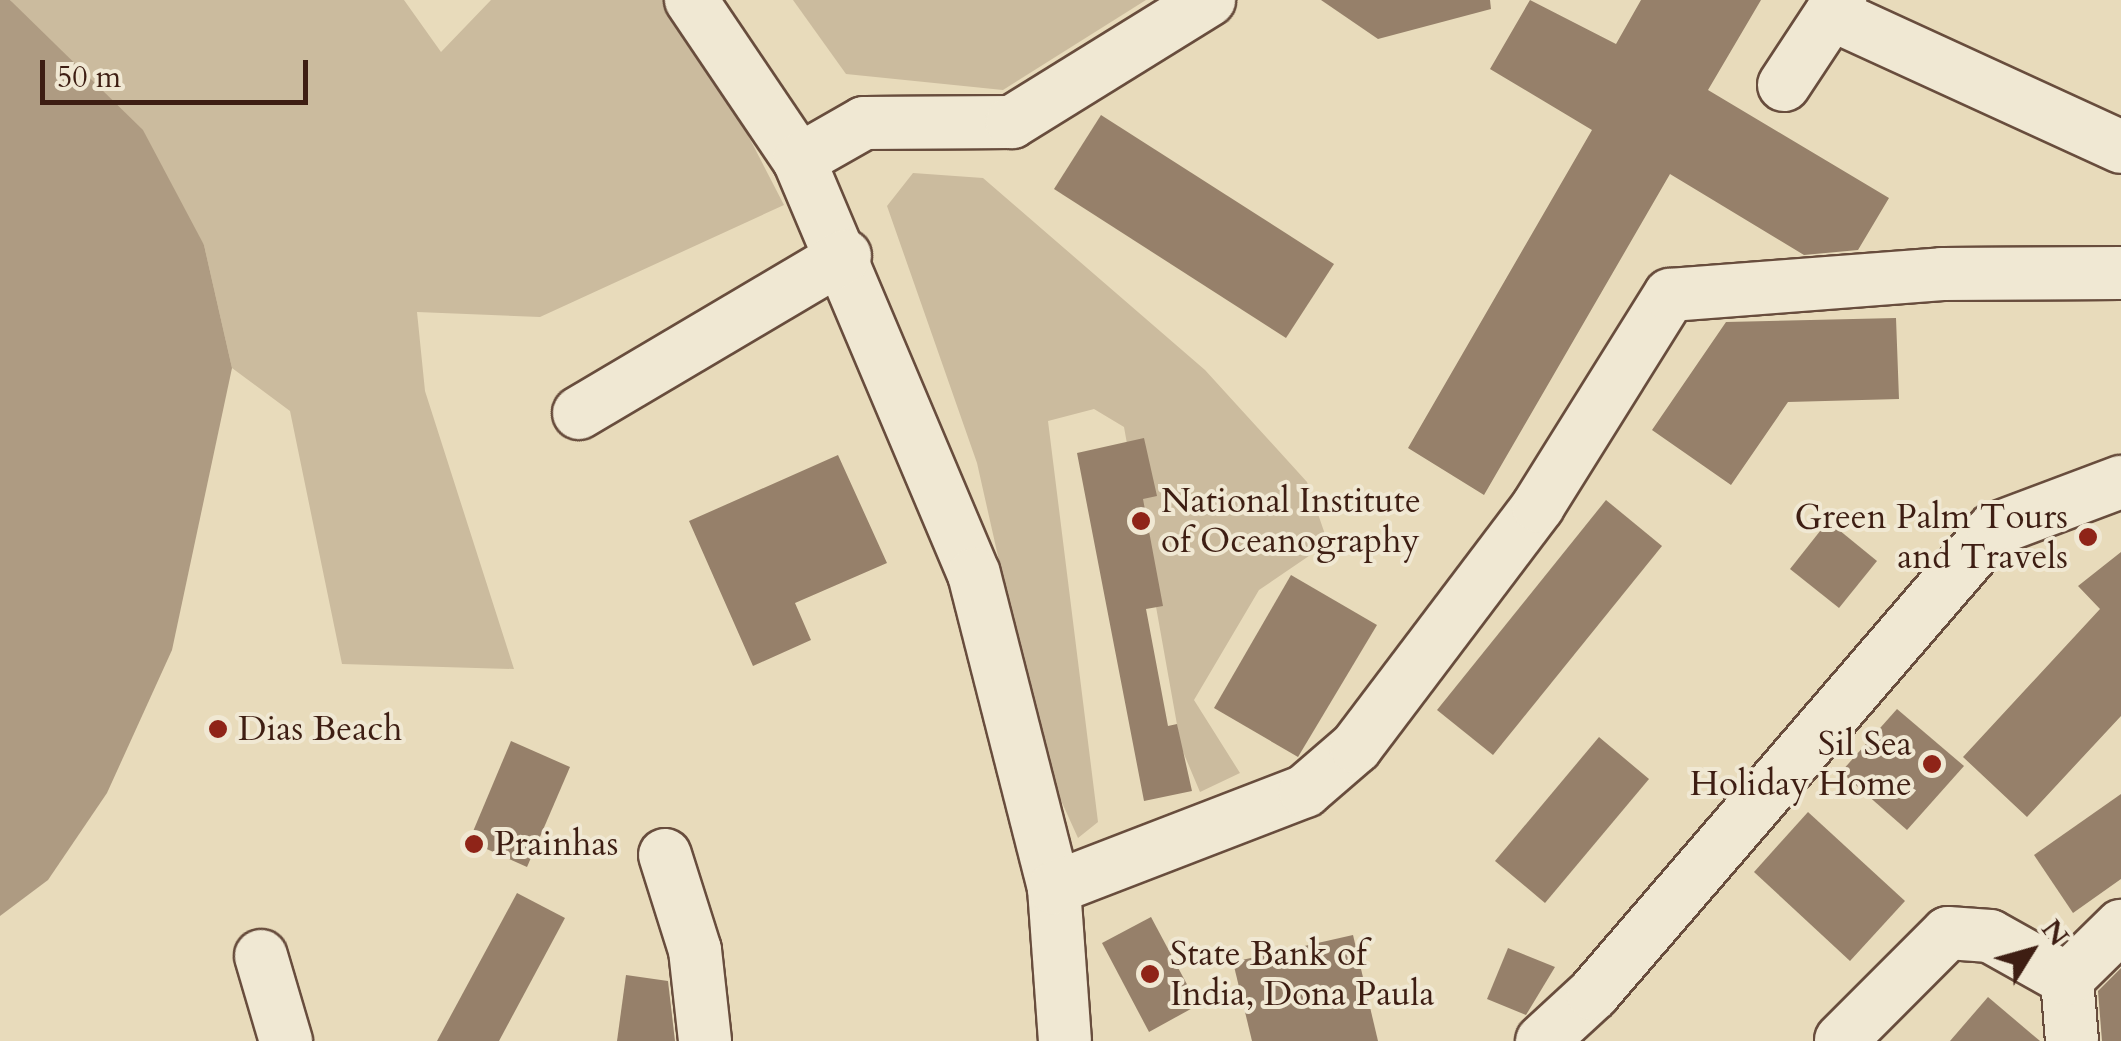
<!DOCTYPE html>
<html>
<head>
<meta charset="utf-8">
<style>
	body { margin:0 }
	#map { position:relative; width:2121px; height:1041px; overflow:hidden; background:#e8dbbb; font-family:Cardo,serif }
	div>[style] { position:absolute }
	.green>* { inset:0; background:#cbbb9e }
	.water>* { inset:0; background:#ae9b82 }
	.building>* { inset:0; background:#96806a }
	.roads { filter:drop-shadow(2px 0 #684d3d) drop-shadow(-2px 0 #684d3d) drop-shadow(0 2px #684d3d) drop-shadow(0 -2px #684d3d) }
	.minor>* { height:52px; margin:-26px; padding:0 26px; transform-origin:26px; border-radius:26px; background:#f0e8d3 }
	.dots>* { width:28px; height:28px; translate:-50% -50%; box-sizing:border-box; border:5px solid #f0e8d3; border-radius:50% }
	span { translate:-50% -50%; white-space:nowrap; text-align:center; line-height:1.15; -webkit-text-stroke:8px #f0e8d3; paint-order:stroke }
	.poi-label { font-size:35px; color:#3e1e13 }
	.left { translate:0 -50%; text-align:left }
	.right { translate:-100% -50%; text-align:right }
	.north { position:absolute; left:1981px; top:901px; width:100px; height:100px; -webkit-text-stroke:8px #f0e8d3; paint-order:stroke; rotate:53deg; font-size:28px; font-weight:700; line-height:40px; text-align:center; color:#3e1e13 }
	.north::after { content:''; display:block; margin:auto; width:35px; height:45px; background:#3e1e13; clip-path:polygon(50% 0,100% 100%,50% 72%,0 100%) }
	.scale { position:absolute; left:40px; top:60px; width:268px; height:45px; box-sizing:border-box; border:5px solid #3e1e13; border-top:0; padding-left:12px; font-size:30px; line-height:35px; white-space:nowrap; color:#3e1e13; -webkit-text-stroke:8px #f0e8d3; paint-order:stroke }
</style>
</head>
<body>
<div id="map">
	<div class="green">
		<i style="clip-path:polygon(10px 0,404px 0,441px 52px,491px 0,678px 0,784px 205px,540px 317px,417px 312px,425px 391px,514px 669px,342px 664px,290px 411px,232px 368px,204px 245px)"></i>
		<i style="clip-path:polygon(793px 0,1146px 0,1003px 90px,846px 74px)"></i>
		<i style="clip-path:polygon(913px 173px,983px 178px,1205px 370px,1307px 482px,1328px 543px,1259px 590px,1194px 700px,1240px 773px,1200px 792px,1181px 747px,1124px 427px,1094px 409px,1048px 421px,1098px 822px,1078px 838px,1045px 765px,977px 463px,887px 206px)"></i>
	</div>
	<div class="water">
		<i style="clip-path:polygon(0 0,10px 0,143px 130px,204px 245px,232px 368px,172px 650px,107px 793px,48px 880px,0 916px)"></i>
	</div>
	<div class="building">
		<i style="clip-path:polygon(1321px 0,1490px 0,1491px 9px,1378px 39px)"></i>
		<i style="clip-path:polygon(1530px 0,1616px 44px,1641px 0,1761px 0,1708px 90px,1889px 198px,1858px 250px,1804px 255px,1670px 174px,1484px 495px,1408px 448px,1592px 130px,1490px 69px)"></i>
		<i style="clip-path:polygon(1101px 115px,1334px 264px,1286px 338px,1054px 189px)"></i>
		<i style="clip-path:polygon(1896px 318px,1899px 399px,1788px 402px,1731px 485px,1652px 430px,1726px 322px)"></i>
		<i style="clip-path:polygon(1144px 438px,1157px 496px,1143px 499px,1163px 606px,1146px 609px,1168px 726px,1177px 724px,1192px 791px,1144px 801px,1077px 453px)"></i>
		<i style="clip-path:polygon(838px 455px,887px 563px,795px 603px,811px 640px,753px 666px,689px 521px)"></i>
		<i style="clip-path:polygon(1606px 500px,1662px 546px,1493px 755px,1437px 710px)"></i>
		<i style="clip-path:polygon(1828px 521px,1877px 561px,1839px 608px,1790px 569px)"></i>
		<i style="clip-path:polygon(2121px 552px,2121px 716px,2027px 817px,1963px 757px,2100px 609px,2078px 586px)"></i>
		<i style="clip-path:polygon(1291px 575px,1377px 625px,1298px 757px,1214px 708px)"></i>
		<i style="clip-path:polygon(1897px 709px,1964px 766px,1907px 830px,1841px 772px)"></i>
		<i style="clip-path:polygon(1599px 737px,1649px 779px,1545px 903px,1495px 861px)"></i>
		<i style="clip-path:polygon(511px 741px,570px 767px,527px 867px,469px 841px)"></i>
		<i style="clip-path:polygon(2121px 794px,2121px 879px,2073px 913px,2034px 855px)"></i>
		<i style="clip-path:polygon(1808px 812px,1905px 901px,1850px 961px,1754px 872px)"></i>
		<i style="clip-path:polygon(517px 893px,565px 918px,499px 1041px,437px 1041px)"></i>
		<i style="clip-path:polygon(1151px 917px,1198px 1005px,1149px 1032px,1102px 943px)"></i>
		<i style="clip-path:polygon(1353px 935px,1378px 1041px,1252px 1041px,1233px 962px)"></i>
		<i style="clip-path:polygon(1508px 948px,1555px 967px,1526px 1015px,1487px 999px)"></i>
		<i style="clip-path:polygon(2121px 968px,2121px 1041px,2102px 1041px,2098px 991px)"></i>
		<i style="clip-path:polygon(626px 975px,668px 981px,675px 1041px,617px 1041px)"></i>
		<i style="clip-path:polygon(1988px 997px,2040px 1041px,1950px 1041px)"></i>
	</div>
	<div class="roads">
		<div class="minor">
			<i style="left:691px;top:0;width:193px;rotate:56deg"></i>
			<i style="left:799px;top:160px;width:449px;rotate:67.1deg"></i>
			<i style="left:974px;top:574px;width:324px;rotate:75.7deg"></i>
			<i style="left:1054px;top:888px;width:153px;rotate:85.9deg"></i>
			<i style="left:1831px;top:14px;width:319px;rotate:24.6deg"></i>
			<i style="left:1784px;top:85px;width:102px;rotate:-56.6deg"></i>
			<i style="left:799px;top:160px;width:75px;rotate:-29.6deg"></i>
			<i style="left:864px;top:123px;width:148px;rotate:-0.4deg"></i>
			<i style="left:1012px;top:122px;width:232px;rotate:-31.8deg"></i>
			<i style="left:579px;top:413px;width:309px;rotate:-30.6deg"></i>
			<i style="left:665px;top:855px;width:100px;rotate:72.5deg"></i>
			<i style="left:695px;top:950px;width:92px;rotate:83.7deg"></i>
			<i style="left:1054px;top:888px;width:269px;rotate:-21.1deg"></i>
			<i style="left:1305px;top:791px;width:67px;rotate:-40.8deg"></i>
			<i style="left:1356px;top:747px;width:302px;rotate:-52.9deg"></i>
			<i style="left:1538px;top:506px;width:249px;rotate:-58deg"></i>
			<i style="left:1670px;top:295px;width:273px;rotate:-4.4deg"></i>
			<i style="left:1942px;top:274px;width:179px;rotate:-0.3deg"></i>
			<i style="left:261px;top:956px;width:89px;rotate:73.6deg"></i>
			<i style="left:2067px;top:979px;width:62px;rotate:85.4deg"></i>
			<i style="left:1841px;top:1040px;width:151px;rotate:-45deg"></i>
			<i style="left:1948px;top:933px;width:42px;rotate:4.1deg"></i>
			<i style="left:1990px;top:936px;width:88px;rotate:29.2deg"></i>
			<i style="left:2067px;top:979px;width:76px;rotate:-44.5deg"></i>
			<i style="left:1542px;top:1041px;width:69px;rotate:-42.7deg"></i>
			<i style="left:1593px;top:994px;width:613px;rotate:-49.24deg"></i>
			<i style="left:1993px;top:530px;width:137px;rotate:-20.6deg"></i>
		</div>
	</div>
	<div class="dots">
		<i style="left:1141px;top:521px;background:#8f2418"></i>
		<i style="left:2088px;top:537px;background:#8f2418"></i>
		<i style="left:218px;top:729px;background:#8f2418"></i>
		<i style="left:1932px;top:764px;background:#8f2418"></i>
		<i style="left:474px;top:844px;background:#8f2418"></i>
		<i style="left:1150px;top:974px;background:#8f2418"></i>
	</div>
	<div class="poi-label">
		<span class="left" style="left:1161px;top:521px">National Institute<br>of Oceanography</span>
		<span class="right" style="left:2068px;top:537px">Green Palm Tours<br>and Travels</span>
		<span class="left" style="left:238px;top:729px">Dias Beach</span>
		<span class="right" style="left:1912px;top:764px">Sil Sea<br>Holiday Home</span>
		<span class="left" style="left:494px;top:844px">Prainhas</span>
		<span class="left" style="left:1170px;top:974px">State Bank of<br>India, Dona Paula</span>
	</div>
	<div class="north">N</div>
	<div class="scale">50 m</div>
</div>
</body>
</html>
